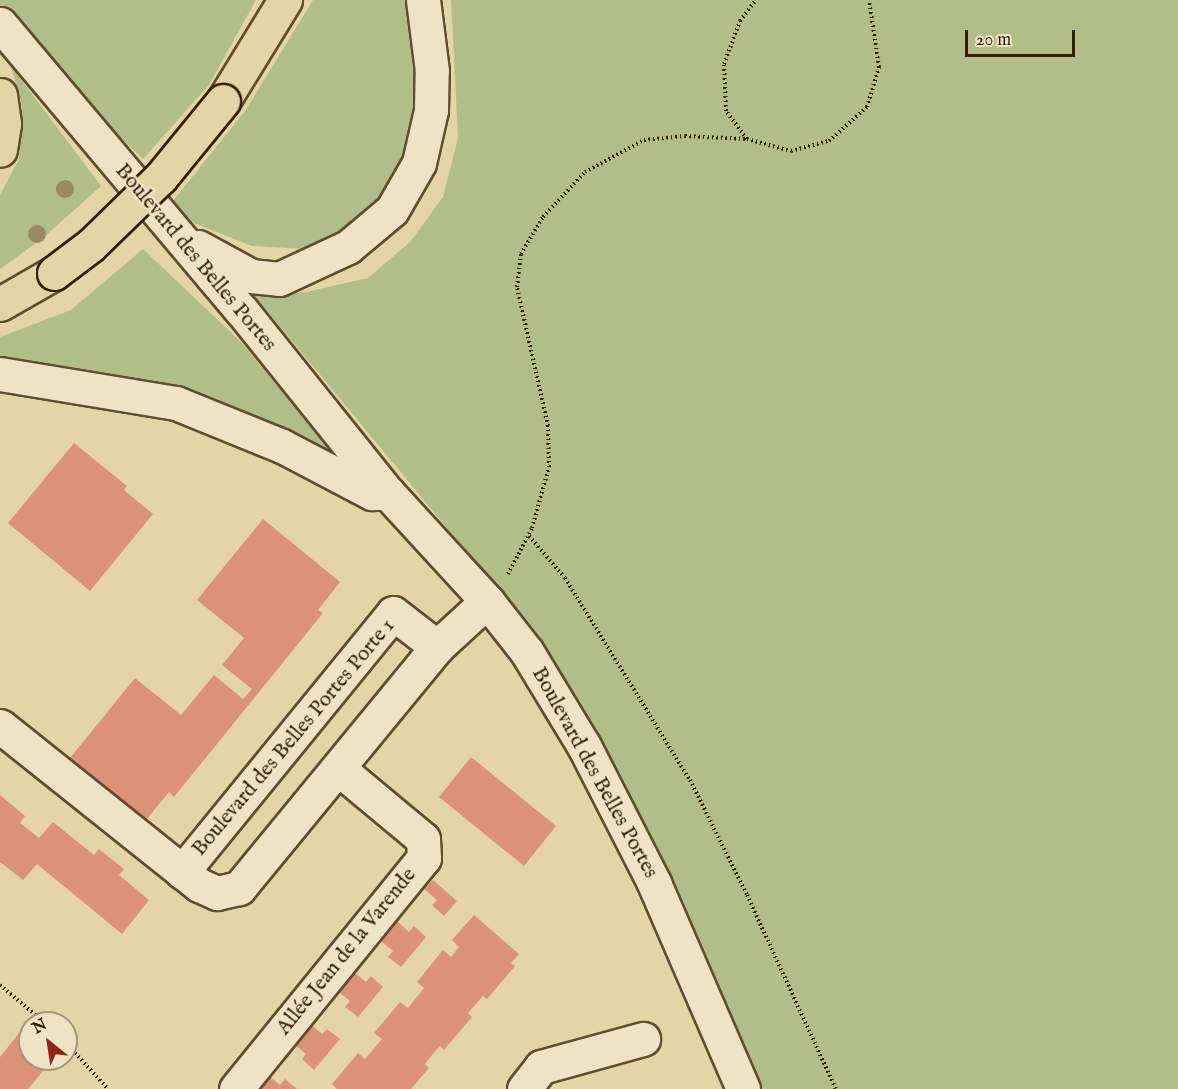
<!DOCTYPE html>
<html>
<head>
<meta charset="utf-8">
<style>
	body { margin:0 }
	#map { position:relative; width:1178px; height:1089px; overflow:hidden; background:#e5d5a6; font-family:"IM FELL English",serif }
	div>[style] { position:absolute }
	.green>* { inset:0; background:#b1be89 }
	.building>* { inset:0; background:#dc9276 }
	.path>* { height:4px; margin-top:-2px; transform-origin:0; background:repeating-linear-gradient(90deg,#361d06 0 1.5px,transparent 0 4.5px) }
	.roads { filter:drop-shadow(2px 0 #624b2e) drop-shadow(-2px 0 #624b2e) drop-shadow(0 2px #624b2e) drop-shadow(0 -2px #624b2e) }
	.minor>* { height:33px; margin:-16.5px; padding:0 16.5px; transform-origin:16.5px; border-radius:16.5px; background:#eee4c5 }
	.major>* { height:33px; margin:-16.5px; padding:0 16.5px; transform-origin:16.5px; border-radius:16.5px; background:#e5d5a6 }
	.bridges { filter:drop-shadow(2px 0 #361d06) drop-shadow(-2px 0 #361d06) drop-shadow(0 2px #361d06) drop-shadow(0 -2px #361d06) }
	.major-bridge>* { height:33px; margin:-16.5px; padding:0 16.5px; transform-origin:16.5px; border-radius:16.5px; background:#e5d5a6 }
	.trees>* { width:18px; height:18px; margin:-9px; border-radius:50%; background:#998a63 }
	span { translate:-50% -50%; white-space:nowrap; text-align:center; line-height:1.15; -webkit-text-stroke:5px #eee4c5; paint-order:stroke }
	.street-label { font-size:21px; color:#361d06 }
	.north { position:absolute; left:18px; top:1011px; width:60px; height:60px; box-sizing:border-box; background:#eee4c5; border:2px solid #a49479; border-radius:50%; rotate:330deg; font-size:16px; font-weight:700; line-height:24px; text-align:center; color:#361d06 }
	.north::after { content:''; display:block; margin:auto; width:21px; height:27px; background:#8f2418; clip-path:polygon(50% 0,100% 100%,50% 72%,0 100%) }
	.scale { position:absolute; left:965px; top:30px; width:110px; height:27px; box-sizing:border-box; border:3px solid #361d06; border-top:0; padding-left:8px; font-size:18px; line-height:21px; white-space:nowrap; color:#361d06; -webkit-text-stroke:4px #eee4c5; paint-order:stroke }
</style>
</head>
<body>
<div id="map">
	<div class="green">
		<i style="clip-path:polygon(0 0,256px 0,209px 85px,143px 159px,28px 48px,0 8px)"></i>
		<i style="clip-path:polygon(313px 0,408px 0,417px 126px,399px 178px,365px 222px,305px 249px,252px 246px,194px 223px,173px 201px,245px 111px)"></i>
		<i style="clip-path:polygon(451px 0,1178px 0,1178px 1089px,764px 1089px,676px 885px,538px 638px,254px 295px,306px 292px,368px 278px,410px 242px,443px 197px,458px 138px)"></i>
		<i style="clip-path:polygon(11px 66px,101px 186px,43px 238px,0 269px,0 195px,19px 159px,22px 105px)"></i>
		<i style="clip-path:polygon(143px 249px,240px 341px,340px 462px,0 363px,0 337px,71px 310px)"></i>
	</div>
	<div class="building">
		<i style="clip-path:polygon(74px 443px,127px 486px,124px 490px,153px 514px,90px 591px,8px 523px)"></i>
		<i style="clip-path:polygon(263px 519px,340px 582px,318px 610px,323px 613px,174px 797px,169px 792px,146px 820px,70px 758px,135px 678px,181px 715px,214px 675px,243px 699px,252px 689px,222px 665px,244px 638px,197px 600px)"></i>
		<i style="clip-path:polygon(471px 757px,556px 826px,524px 866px,439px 797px)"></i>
		<i style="clip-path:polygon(0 795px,25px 816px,20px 823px,39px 838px,53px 822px,94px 855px,99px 849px,124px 869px,119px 875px,149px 900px,122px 934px,37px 864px,23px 880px,0 862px)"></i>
		<i style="clip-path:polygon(433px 880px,457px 901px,444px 916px,432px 905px,437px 900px,424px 889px)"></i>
		<i style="clip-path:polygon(474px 915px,519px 954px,511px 963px,515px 966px,487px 999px,483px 996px,468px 1013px,472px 1017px,444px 1050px,440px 1046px,432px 1055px,425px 1064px,429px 1068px,411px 1089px,337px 1089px,332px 1084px,358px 1053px,365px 1059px,382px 1039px,374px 1033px,400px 1002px,408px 1008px,424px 988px,417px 982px,443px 950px,451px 957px,459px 947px,452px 940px)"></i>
		<i style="clip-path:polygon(397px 921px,409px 932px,414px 926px,426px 937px,401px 967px,388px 957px,393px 951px,381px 941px)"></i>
		<i style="clip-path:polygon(354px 972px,366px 982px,371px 976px,383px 987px,358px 1017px,345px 1007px,350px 1001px,338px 991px)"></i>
		<i style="clip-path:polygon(310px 1024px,322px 1034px,327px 1029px,340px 1039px,314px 1070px,302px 1059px,306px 1054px,294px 1044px)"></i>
		<i style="clip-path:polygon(20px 1032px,30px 1041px,30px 1059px,53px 1059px,28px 1089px,0 1089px,0 1057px)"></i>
		<i style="clip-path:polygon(268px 1075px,280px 1085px,285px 1079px,297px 1089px,256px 1089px)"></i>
	</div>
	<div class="path">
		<i style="left:747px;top:139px;width:35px;rotate:-127deg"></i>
		<i style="left:726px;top:111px;width:47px;rotate:-92.4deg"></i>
		<i style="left:724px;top:64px;width:46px;rotate:-69.6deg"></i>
		<i style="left:740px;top:21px;width:26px;rotate:-53deg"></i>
		<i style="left:529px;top:536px;width:55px;rotate:49.4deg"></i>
		<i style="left:565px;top:578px;width:238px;rotate:58.3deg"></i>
		<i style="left:690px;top:780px;width:128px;rotate:63.6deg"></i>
		<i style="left:747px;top:895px;width:213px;rotate:65.4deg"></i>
		<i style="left:508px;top:574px;width:52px;rotate:-62.4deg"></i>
		<i style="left:532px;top:528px;width:63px;rotate:-74.4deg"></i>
		<i style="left:549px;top:467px;width:41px;rotate:-91.4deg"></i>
		<i style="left:548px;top:426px;width:142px;rotate:-102.6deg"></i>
		<i style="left:517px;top:287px;width:33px;rotate:-83deg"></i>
		<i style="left:521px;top:254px;width:43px;rotate:-59.3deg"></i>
		<i style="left:543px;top:217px;width:62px;rotate:-47deg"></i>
		<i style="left:585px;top:172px;width:67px;rotate:-28.5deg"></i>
		<i style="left:644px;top:140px;width:41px;rotate:-5.6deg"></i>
		<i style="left:685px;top:136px;width:62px;rotate:2.8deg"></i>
		<i style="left:747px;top:139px;width:46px;rotate:15.3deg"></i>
		<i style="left:791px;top:151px;width:39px;rotate:-15deg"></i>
		<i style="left:829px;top:141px;width:51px;rotate:-41.8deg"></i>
		<i style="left:867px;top:107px;width:42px;rotate:-73.3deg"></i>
		<i style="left:879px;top:67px;width:68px;rotate:-98.5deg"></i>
		<i style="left:0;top:985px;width:59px;rotate:40.2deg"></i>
		<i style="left:66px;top:1043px;width:62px;rotate:47.6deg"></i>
	</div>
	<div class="roads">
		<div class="minor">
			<i style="left:0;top:24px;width:375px;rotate:49.9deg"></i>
			<i style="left:242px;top:311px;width:233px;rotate:51.3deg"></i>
			<i style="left:388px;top:493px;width:147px;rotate:47.5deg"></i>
			<i style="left:487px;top:601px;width:65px;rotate:51.9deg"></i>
			<i style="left:527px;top:652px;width:110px;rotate:58.8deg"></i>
			<i style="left:584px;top:746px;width:154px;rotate:62.9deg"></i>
			<i style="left:654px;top:883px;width:224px;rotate:66.6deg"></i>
			<i style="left:198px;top:247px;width:60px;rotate:28.7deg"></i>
			<i style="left:251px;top:276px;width:28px;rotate:6deg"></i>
			<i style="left:279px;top:279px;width:76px;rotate:-24.9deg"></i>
			<i style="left:348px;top:247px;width:57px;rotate:-40.1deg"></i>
			<i style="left:392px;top:210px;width:54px;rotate:-60.1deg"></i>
			<i style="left:419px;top:163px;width:54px;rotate:-77.2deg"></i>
			<i style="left:431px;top:110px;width:39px;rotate:-89deg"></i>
			<i style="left:432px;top:71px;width:72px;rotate:-97.2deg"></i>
			<i style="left:0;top:374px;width:178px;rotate:9.4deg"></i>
			<i style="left:176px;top:403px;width:114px;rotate:22.1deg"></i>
			<i style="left:282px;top:446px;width:102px;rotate:27.6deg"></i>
			<i style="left:372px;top:493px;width:16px"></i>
			<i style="left:0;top:726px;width:255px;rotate:38.6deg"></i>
			<i style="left:199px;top:885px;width:20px;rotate:24deg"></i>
			<i style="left:217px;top:893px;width:23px;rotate:-13deg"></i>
			<i style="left:239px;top:888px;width:312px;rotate:-50.6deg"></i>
			<i style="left:437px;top:647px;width:68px;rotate:-42.6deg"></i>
			<i style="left:182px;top:872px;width:334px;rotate:-50.8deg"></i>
			<i style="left:393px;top:613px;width:56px;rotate:37.7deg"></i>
			<i style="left:236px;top:1089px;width:298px;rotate:-50.9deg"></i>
			<i style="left:424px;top:858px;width:19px;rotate:-93deg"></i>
			<i style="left:423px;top:839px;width:109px;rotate:-140.2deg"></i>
			<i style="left:524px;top:1089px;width:28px;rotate:-52deg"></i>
			<i style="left:541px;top:1067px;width:106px;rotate:-15.4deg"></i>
		</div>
		<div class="major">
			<i style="left:0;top:95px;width:29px;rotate:82deg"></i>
			<i style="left:4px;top:124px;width:26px;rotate:99deg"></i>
			<i style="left:223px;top:101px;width:119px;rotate:-58.5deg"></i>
			<i style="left:0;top:304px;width:62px;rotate:-29.9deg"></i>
		</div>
	</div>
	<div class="bridges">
		<div class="major-bridge">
			<i style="left:54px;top:273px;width:46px;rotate:-37.1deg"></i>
			<i style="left:91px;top:245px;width:98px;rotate:-44.2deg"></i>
			<i style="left:161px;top:177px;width:98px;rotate:-50.8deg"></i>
		</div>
	</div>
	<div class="trees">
		<i style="left:65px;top:189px"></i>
		<i style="left:37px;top:234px"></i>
	</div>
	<div class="street-label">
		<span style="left:195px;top:258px;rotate:50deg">Boulevard des Belles Portes</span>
		<span style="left:294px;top:738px;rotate:-50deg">Boulevard des Belles Portes Porte 1</span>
		<span style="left:594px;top:773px;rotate:61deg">Boulevard des Belles Portes</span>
		<span style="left:347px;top:952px;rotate:-51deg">Allée Jean de la Varende</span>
	</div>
	<div class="north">N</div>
	<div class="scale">20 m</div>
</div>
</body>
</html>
